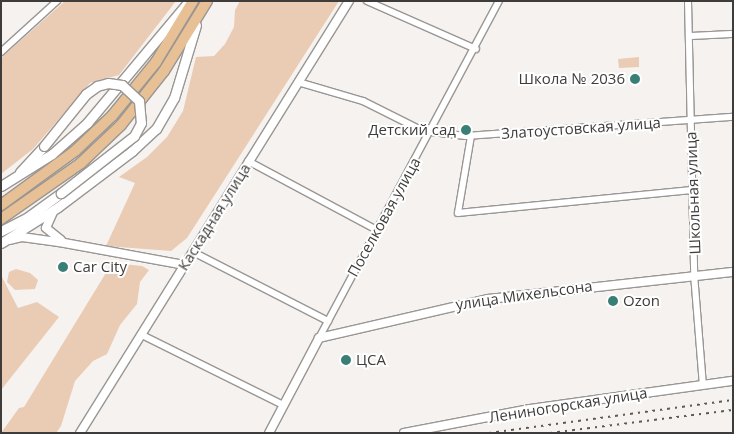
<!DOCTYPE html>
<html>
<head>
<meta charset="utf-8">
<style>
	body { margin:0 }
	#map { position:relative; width:734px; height:434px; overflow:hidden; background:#f6f2ef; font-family:"Open Sans",sans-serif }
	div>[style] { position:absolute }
	.green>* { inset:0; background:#eacbb4 }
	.roads { filter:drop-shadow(1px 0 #999693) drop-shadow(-1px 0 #999693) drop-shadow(0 1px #999693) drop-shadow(0 -1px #999693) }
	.minor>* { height:6px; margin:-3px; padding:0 3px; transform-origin:3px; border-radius:3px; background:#fff }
	.tertiary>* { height:8px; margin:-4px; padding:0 4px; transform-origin:4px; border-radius:4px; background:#fff }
	.secondary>* { height:9px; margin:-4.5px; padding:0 4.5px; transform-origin:4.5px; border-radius:4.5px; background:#fff }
	.trunk>* { height:10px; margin:-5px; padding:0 5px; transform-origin:5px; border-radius:5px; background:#e8c096 }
	.rail>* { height:2px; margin-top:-1px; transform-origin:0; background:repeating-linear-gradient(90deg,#5b5a57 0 2.5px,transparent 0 7.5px) }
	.bridges { filter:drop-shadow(1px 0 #999693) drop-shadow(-1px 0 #999693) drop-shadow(0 1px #999693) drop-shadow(0 -1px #999693) }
	.secondary-bridge>* { height:9px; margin:-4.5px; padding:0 4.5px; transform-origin:4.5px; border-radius:4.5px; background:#fff }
	.dots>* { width:14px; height:14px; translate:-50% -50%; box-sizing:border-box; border:2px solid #fff; border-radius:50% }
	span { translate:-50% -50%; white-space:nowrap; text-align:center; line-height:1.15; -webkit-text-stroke:4px #fff; paint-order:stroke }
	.poi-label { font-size:15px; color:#3e3d3b }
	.right { translate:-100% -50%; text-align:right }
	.left { translate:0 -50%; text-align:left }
	.street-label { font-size:15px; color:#3e3d3b }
	.frame { position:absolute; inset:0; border:2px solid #3e3d3b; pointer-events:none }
</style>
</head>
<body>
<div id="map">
	<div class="green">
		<i style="clip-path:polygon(65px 1px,176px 1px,119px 75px,90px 83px,33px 149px,1px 174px,1px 58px)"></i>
		<i style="clip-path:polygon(240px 1px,339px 1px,187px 238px,171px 251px,106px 246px,135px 183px,119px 177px,147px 157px,167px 137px,183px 111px,196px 57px,214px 56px,225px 44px,234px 27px,235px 10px)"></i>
		<i style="clip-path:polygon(639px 57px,639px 67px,619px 68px,618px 59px)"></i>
		<i style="clip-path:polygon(112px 263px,142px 266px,149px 270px,140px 282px,137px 304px,120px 325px,107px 354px,93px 361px,75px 381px,61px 426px,56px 433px,1px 433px,19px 408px,24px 407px)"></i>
		<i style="clip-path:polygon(16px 269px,30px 273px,38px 280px,35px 289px,15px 290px,7px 282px,9px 272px)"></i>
		<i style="clip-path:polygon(1px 275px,18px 308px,37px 302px,59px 317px,1px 390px)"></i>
	</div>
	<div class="roads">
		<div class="minor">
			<i style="left:367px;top:1px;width:119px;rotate:23.8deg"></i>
			<i style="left:688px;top:1px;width:273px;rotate:88.7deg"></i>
			<i style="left:694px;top:274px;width:111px;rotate:85.4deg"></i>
			<i style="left:689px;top:36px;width:44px;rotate:-2.6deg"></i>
			<i style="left:1px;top:52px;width:76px;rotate:-42.3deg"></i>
			<i style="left:298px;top:82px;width:68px;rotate:16.3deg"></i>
			<i style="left:363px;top:101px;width:67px;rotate:26.6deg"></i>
			<i style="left:423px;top:131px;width:43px;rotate:6.6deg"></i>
			<i style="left:466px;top:136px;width:268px;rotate:-4.1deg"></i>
			<i style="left:471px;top:136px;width:78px;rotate:99.6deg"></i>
			<i style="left:458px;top:213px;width:237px;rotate:-5.6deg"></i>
			<i style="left:248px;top:161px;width:144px;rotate:28.2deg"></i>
			<i style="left:193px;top:252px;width:152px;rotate:27.1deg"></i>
			<i style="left:142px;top:335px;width:157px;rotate:26.4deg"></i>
			<i style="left:319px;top:338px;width:382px;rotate:-61.9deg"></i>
		</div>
		<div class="tertiary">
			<i style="left:53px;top:212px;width:17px;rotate:114deg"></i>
			<i style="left:46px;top:228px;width:19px;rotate:39deg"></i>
			<i style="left:9px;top:240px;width:13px;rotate:-13deg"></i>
			<i style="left:22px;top:237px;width:37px;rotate:8deg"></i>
			<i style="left:59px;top:242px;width:127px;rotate:10.4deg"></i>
			<i style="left:80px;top:433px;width:509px;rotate:-58.09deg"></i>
			<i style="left:269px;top:433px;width:107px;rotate:-62.2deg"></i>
			<i style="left:319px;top:338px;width:173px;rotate:-13deg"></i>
			<i style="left:488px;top:299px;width:246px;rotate:-6.3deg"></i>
			<i style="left:404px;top:433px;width:128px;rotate:-10.8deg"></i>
			<i style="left:530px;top:409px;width:205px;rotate:-7.9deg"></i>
		</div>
		<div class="secondary">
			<i style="left:20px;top:172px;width:35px;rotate:-47deg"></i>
			<i style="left:1px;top:186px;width:60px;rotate:-32.1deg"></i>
			<i style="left:52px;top:154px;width:47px;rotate:-41.5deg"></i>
			<i style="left:87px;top:123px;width:159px;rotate:-50.1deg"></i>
			<i style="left:1px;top:231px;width:30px;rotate:-27deg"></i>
			<i style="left:28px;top:217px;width:41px;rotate:-36deg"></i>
			<i style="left:1px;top:243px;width:67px;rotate:-32.3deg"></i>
			<i style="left:58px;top:207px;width:93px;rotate:-37.1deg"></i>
			<i style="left:132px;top:151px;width:33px;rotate:-43deg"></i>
			<i style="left:156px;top:129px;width:36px;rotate:-60deg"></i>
			<i style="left:174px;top:98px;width:76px;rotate:-73.2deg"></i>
		</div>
		<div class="trunk">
			<i style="left:1px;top:205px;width:92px;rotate:-36.1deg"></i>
			<i style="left:75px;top:151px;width:51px;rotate:-43.4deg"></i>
			<i style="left:112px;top:116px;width:70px;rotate:-50.8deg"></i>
			<i style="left:156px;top:62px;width:71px;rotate:-58.8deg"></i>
			<i style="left:1px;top:219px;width:98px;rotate:-35deg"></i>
			<i style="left:81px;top:163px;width:55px;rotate:-43.5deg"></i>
			<i style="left:121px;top:125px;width:69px;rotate:-51.5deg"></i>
			<i style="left:164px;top:71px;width:82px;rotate:-58.4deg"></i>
		</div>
	</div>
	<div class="rail">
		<i style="left:489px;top:433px;width:246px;rotate:-7.7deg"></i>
		<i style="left:550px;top:433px;width:184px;rotate:-7.2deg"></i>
	</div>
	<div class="bridges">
		<div class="secondary-bridge">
			<i style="left:44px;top:146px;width:67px;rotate:-51.1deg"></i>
			<i style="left:86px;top:94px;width:14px;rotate:-36deg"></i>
			<i style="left:97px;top:86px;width:11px;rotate:-15deg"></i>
			<i style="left:108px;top:83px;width:14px;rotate:8deg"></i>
			<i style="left:122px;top:85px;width:23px;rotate:43deg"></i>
			<i style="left:139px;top:101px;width:22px;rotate:85deg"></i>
			<i style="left:141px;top:123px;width:15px;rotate:118deg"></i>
			<i style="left:134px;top:136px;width:93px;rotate:142deg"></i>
		</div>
	</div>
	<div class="dots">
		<i style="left:635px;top:79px;background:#397f76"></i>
		<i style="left:466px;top:130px;background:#397f76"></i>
		<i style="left:63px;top:267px;background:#397f76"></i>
		<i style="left:613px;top:301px;background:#397f76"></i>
		<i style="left:346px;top:360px;background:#397f76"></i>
	</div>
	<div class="poi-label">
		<span class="right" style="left:625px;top:79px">Школа № 2036</span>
		<span class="right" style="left:456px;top:130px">Детский сад</span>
		<span class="left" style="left:73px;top:267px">Car City</span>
		<span class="left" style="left:623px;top:301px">Ozon</span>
		<span class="left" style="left:356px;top:360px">ЦСА</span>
	</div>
	<div class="street-label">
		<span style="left:581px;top:128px;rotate:-4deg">Златоустовская улица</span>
		<span style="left:693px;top:193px;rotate:-92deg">Школьная улица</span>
		<span style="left:214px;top:217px;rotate:-58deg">Каскадная улица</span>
		<span style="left:384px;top:217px;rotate:-61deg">Поселковая улица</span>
		<span style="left:524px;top:295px;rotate:-8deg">улица Михельсона</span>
		<span style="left:568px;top:405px;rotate:-9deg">Лениногорская улица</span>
	</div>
	<div class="frame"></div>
</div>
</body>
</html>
